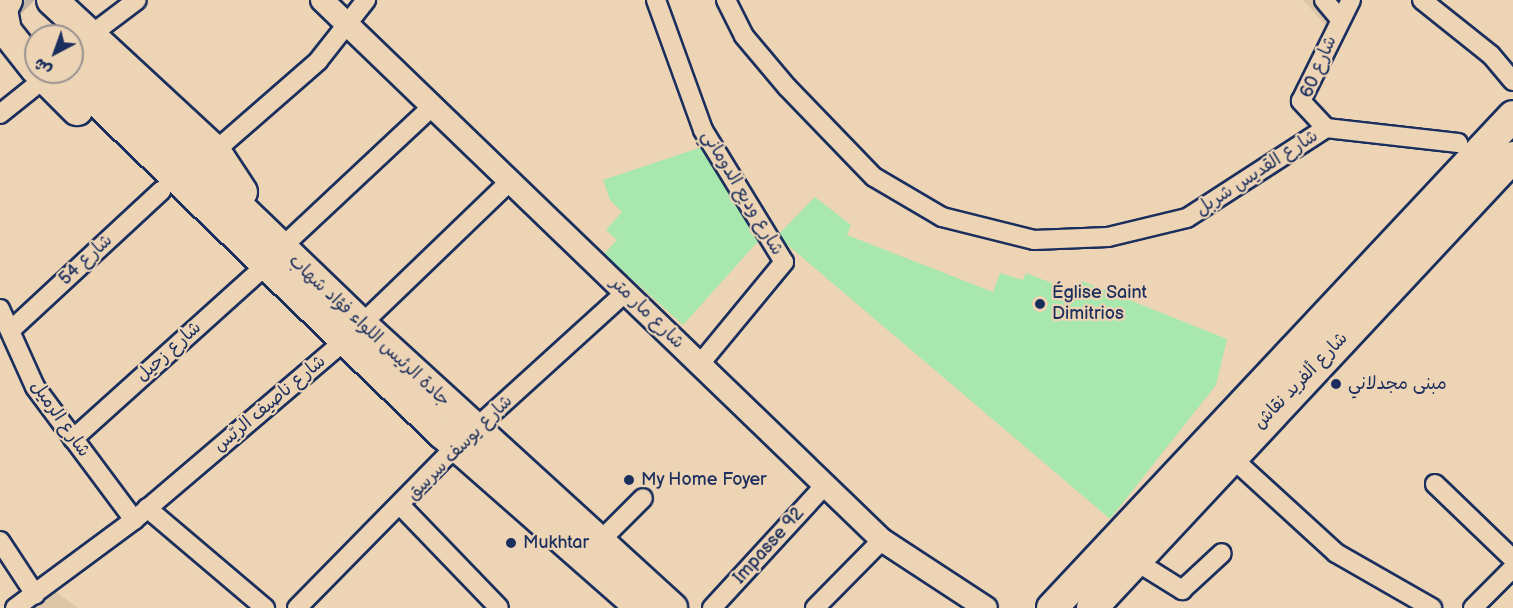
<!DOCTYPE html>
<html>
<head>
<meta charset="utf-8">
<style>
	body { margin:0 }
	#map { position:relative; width:1513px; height:608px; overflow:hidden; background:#edd4b5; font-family:"Balsamiq Sans","Playpen Sans Arabic",sans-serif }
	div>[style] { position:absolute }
	.built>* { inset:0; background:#ddc6a8 }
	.green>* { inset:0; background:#a8e7ae }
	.trunk-tunnel>* { height:30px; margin-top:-15px; transform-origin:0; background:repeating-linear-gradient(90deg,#c3b3a4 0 30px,transparent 0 45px) }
	.roads { filter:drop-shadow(2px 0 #1b2f5e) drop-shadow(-2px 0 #1b2f5e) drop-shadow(0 2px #1b2f5e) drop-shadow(0 -2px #1b2f5e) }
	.minor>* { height:18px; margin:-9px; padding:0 9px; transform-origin:9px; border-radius:9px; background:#edd4b5 }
	.tertiary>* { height:22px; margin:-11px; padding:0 11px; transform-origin:11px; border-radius:11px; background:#edd4b5 }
	.trunk>* { height:30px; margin:-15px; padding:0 15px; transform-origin:15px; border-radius:15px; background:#edd4b5 }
	.dots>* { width:16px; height:16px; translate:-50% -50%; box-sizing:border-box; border:3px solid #edd4b5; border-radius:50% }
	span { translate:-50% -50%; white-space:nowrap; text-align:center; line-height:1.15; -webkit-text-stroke:4.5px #edd4b5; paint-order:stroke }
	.street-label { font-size:18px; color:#1b2f5e }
	.poi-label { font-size:18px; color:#1b2f5e }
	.left { translate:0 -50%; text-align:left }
	.north { position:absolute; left:24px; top:24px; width:60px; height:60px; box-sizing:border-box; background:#edd4b5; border:2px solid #999292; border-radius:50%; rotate:221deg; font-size:16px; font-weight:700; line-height:24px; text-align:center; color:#1b2f5e }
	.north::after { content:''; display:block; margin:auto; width:21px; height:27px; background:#1b2f5e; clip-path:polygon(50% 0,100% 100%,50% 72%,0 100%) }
</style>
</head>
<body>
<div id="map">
	<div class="built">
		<i style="clip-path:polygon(1303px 0,1338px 0,1326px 26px)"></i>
		<i style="clip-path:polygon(56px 592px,78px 608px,31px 608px,50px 596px)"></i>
	</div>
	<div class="green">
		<i style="clip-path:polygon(705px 146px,762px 237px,683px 325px,604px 254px,617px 240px,606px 230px,622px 212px,610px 200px,603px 180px)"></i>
		<i style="clip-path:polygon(815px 197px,851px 225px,847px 235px,993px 292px,1000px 273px,1023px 280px,1026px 273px,1077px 293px,1082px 281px,1227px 339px,1216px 385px,1110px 519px,777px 236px)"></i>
	</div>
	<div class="trunk-tunnel">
		<i style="left:25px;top:0;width:7px;rotate:45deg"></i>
	</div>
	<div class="roads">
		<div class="minor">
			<i style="left:656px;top:0;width:138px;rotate:70.1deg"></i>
			<i style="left:703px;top:130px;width:155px;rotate:58.5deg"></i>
			<i style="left:784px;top:262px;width:132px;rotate:129.5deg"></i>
			<i style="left:726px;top:0;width:40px;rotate:63.4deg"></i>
			<i style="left:744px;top:36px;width:67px;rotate:49.9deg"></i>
			<i style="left:787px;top:87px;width:125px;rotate:46deg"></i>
			<i style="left:874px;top:177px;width:79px;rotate:30.5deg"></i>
			<i style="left:942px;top:217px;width:95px;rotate:14deg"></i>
			<i style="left:1034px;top:240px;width:74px;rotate:-2.3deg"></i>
			<i style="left:1108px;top:237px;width:81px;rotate:-13.5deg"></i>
			<i style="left:1187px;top:218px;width:166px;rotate:-32.9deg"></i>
			<i style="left:1326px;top:128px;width:133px;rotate:6.5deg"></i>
			<i style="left:1324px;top:0;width:25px;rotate:50deg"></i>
			<i style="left:1422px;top:0;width:88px;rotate:38.6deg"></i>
			<i style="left:1491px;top:55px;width:34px;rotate:50deg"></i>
			<i style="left:92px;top:34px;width:56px;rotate:-37.1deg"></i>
			<i style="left:0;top:114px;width:58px;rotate:-38.7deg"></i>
			<i style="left:1326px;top:128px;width:37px;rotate:-133deg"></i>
			<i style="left:1301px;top:101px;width:113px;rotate:-63.7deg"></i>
			<i style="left:215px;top:151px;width:137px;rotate:-41.1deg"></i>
			<i style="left:318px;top:61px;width:78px;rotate:-51.8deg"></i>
			<i style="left:281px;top:248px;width:208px;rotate:-43.1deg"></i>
			<i style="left:0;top:309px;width:85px;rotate:65.8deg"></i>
			<i style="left:35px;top:387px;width:166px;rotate:53.3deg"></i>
			<i style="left:11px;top:330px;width:205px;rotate:-42.8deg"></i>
			<i style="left:73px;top:439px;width:260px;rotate:-42deg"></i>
			<i style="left:1231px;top:457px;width:142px;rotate:42.4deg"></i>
			<i style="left:1336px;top:553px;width:111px;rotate:29.8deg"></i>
			<i style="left:1435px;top:484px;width:108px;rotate:43.9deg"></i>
			<i style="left:401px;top:506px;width:141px;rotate:46.1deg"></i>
			<i style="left:147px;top:508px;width:155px;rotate:40.3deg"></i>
			<i style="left:0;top:541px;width:64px;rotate:56.6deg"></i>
			<i style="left:599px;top:542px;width:62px;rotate:-45deg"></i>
			<i style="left:1134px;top:560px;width:57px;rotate:32deg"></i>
			<i style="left:1182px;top:590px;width:54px;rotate:-42.8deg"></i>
			<i style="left:15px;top:608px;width:148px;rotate:-36.5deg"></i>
			<i style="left:134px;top:520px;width:276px;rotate:-40.4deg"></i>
			<i style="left:344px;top:341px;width:231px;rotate:-43.9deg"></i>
			<i style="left:297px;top:608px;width:227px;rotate:-45.5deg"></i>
			<i style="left:456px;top:446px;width:229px;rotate:-42.2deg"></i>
			<i style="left:712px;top:608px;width:167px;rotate:-47.4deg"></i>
			<i style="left:815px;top:608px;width:95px;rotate:-45.4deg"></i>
			<i style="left:1473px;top:608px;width:57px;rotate:-45deg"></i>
		</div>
		<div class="tertiary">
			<i style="left:322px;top:0;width:778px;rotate:43.96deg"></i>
			<i style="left:882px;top:540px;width:124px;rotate:33.2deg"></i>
		</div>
		<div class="trunk">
			<i style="left:7px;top:0;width:11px;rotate:117deg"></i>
			<i style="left:2px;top:10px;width:21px;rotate:79deg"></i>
			<i style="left:6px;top:31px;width:48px;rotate:51.7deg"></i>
			<i style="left:52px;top:0;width:222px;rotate:42.8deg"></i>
			<i style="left:215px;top:151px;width:49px;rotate:56.6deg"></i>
			<i style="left:72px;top:46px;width:402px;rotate:43.9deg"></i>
			<i style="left:362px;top:325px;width:420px;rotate:42.4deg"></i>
			<i style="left:39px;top:72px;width:54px;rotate:45deg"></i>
			<i style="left:67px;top:72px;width:521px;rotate:43.91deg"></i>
			<i style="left:442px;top:433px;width:265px;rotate:41.3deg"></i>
			<i style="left:1052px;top:608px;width:674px;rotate:-46.86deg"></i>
			<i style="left:1092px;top:608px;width:617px;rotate:-46.97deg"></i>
		</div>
	</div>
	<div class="dots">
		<i style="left:1040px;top:304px;background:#1b2f5e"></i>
		<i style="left:1336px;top:384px;background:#1b2f5e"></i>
		<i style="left:629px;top:480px;background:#1b2f5e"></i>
		<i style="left:511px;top:543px;background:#1b2f5e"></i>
	</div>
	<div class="street-label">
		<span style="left:1319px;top:67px;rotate:-67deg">شارع 60</span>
		<span style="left:1257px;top:173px;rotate:-33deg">شارع القديس شربل</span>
		<span style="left:742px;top:193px;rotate:59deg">شارع وديع الدوماني</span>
		<span style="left:86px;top:260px;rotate:-43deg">شارع 54</span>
		<span style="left:647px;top:313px;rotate:44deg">شارع مار متر</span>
		<span style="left:369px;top:331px;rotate:43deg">جادة الرئيس اللواء فؤاد شهاب</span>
		<span style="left:169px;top:352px;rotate:-42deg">شارع زحيل</span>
		<span style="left:1301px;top:381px;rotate:-46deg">شارع ألفريد نقاش</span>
		<span style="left:270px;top:404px;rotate:-40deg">شارع ناصيف الريّس</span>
		<span style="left:60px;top:419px;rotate:55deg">شارع الرميل</span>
		<span style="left:460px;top:448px;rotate:-45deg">شارع يوسف سرسق</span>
		<span style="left:769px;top:546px;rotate:-48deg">Impasse 92</span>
	</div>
	<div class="poi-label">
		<span class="left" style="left:1052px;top:304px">Église Saint<br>Dimitrios</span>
		<span class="left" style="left:1348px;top:384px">مبنى مجدلاني</span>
		<span class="left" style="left:641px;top:480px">My Home Foyer</span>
		<span class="left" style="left:523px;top:543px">Mukhtar</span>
	</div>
	<div class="north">ش</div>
</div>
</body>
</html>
